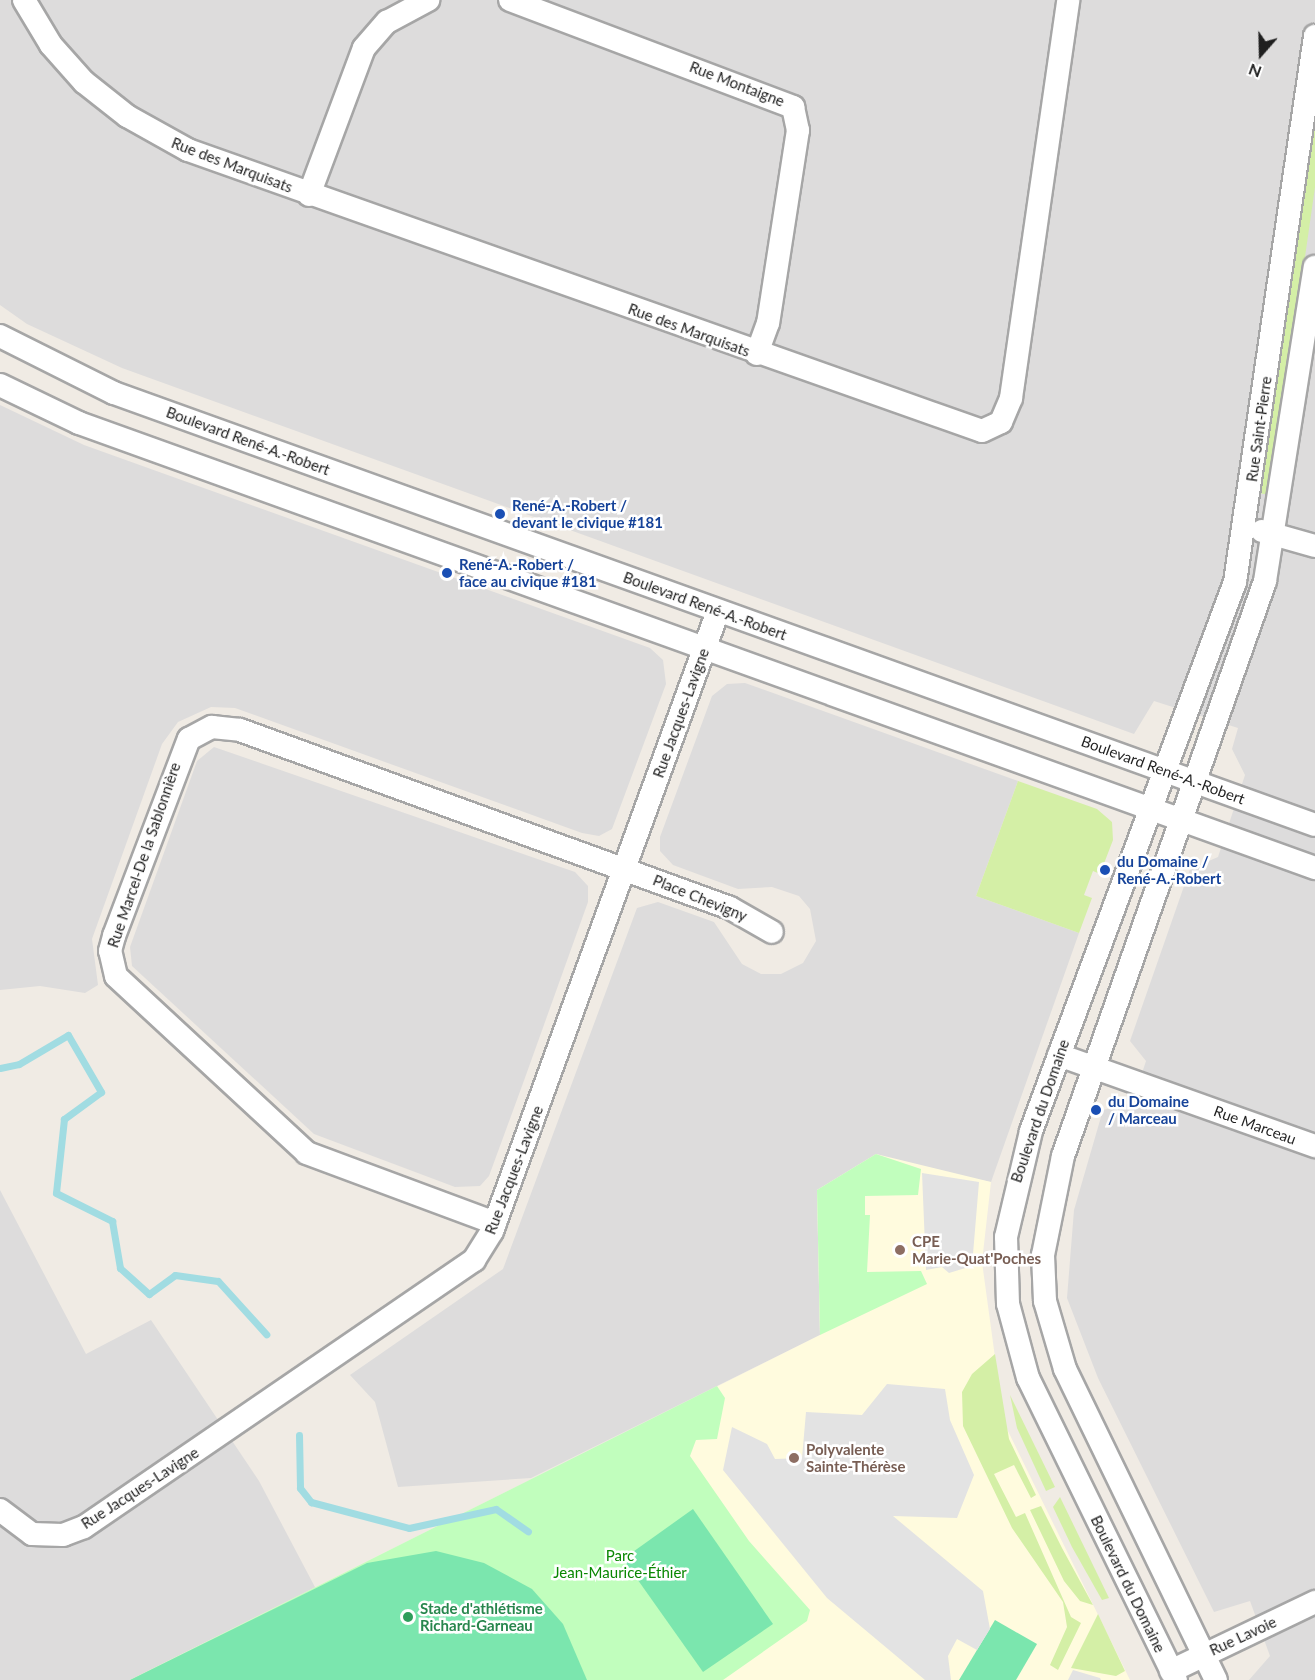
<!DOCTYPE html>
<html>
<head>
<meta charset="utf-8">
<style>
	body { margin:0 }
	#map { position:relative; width:1315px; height:1680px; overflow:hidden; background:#f0ebe4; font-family:Lato,sans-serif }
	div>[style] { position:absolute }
	.residential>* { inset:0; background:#dddcdc }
	.education>* { inset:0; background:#fffbde }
	.grass>* { inset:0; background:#d4efa6 }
	.park>* { inset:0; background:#c1febd }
	.pitch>* { inset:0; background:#7be6ae }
	.parking>* { inset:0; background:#e3e3e3 }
	.stream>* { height:7px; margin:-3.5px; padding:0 3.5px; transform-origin:3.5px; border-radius:3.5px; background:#a1dce2 }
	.roads { filter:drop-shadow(2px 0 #a6a6a6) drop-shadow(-2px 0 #a6a6a6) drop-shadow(0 2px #a6a6a6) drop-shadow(0 -2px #a6a6a6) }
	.minor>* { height:22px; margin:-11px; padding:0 11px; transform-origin:11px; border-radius:11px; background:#fff }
	.dots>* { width:16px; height:16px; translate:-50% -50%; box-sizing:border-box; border:3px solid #fff; border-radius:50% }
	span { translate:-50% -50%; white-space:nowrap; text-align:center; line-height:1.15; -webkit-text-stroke:5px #fff; paint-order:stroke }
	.street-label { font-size:15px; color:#1f1f1f }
	.transit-label { font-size:15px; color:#164399; font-weight:700 }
	.left { translate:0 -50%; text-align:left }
	.education-label { font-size:15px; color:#785e54; font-weight:700 }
	.park-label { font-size:15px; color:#098702 }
	.leisure-label { font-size:15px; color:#27864d; font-weight:700 }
	.north { position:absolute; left:1231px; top:24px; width:60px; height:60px; -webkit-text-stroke:4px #fff; paint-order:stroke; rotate:200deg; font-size:16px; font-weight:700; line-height:24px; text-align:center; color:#1f1f1f }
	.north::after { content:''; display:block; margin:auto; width:21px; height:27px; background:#1f1f1f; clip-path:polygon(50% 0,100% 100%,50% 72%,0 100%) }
</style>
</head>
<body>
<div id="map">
	<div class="residential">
		<i style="clip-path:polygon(0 0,1315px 0,1315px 1680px,1249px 1680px,1270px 1656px,1250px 1601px,1214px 1612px,1098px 1378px,1067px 1298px,1074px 1210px,1103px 1110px,1132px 1103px,1146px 1061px,1130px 1041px,1190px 869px,1218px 857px,1245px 775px,1232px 749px,1238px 728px,1154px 701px,1134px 734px,122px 368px,27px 324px,0 305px)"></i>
		<i style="clip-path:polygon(0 405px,84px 445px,650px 648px,663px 660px,666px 684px,612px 829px,599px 836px,582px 833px,235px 708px,211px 707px,178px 722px,162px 744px,92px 939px,98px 985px,85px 993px,40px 986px,0 990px)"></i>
		<i style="clip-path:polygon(745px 683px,1018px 781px,976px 896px,1079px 933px,991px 1182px,926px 1170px,817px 1190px,820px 1335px,531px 1478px,398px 1487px,375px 1402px,350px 1375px,503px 1269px,637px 908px,658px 902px,714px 922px,742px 964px,761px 974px,781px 974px,803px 963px,816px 941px,810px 909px,799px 896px,772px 887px,738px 889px,673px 865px,660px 851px,660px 837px,712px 696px,727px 684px)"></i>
		<i style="clip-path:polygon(214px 747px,575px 872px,588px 886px,588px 902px,526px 1075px,489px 1176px,480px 1186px,455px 1187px,314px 1134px,132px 966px,130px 947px,197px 761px)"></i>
		<i style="clip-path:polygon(0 1190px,86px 1354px,151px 1320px,259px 1481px,316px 1589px,130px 1680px,0 1680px)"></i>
	</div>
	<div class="education">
		<i style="clip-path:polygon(876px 1154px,991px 1182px,982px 1262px,1004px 1423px,1130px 1680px,130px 1680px,820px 1335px,817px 1190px)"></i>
	</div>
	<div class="grass">
		<i style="clip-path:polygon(1315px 97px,1315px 187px,1271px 495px,1258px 493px)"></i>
		<i style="clip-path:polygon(1018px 781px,1097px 809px,1112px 822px,1113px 840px,1100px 874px,1093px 871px,1084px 895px,1092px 898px,1079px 933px,976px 896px)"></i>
		<i style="clip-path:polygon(995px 1354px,1009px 1439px,1036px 1495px,1031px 1498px,1014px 1465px,994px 1474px,1016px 1517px,1025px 1513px,1071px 1617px,1081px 1623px,1058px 1670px,1050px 1665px,1067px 1627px,1063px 1602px,1012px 1528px,963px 1426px,962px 1392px,972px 1374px)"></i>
		<i style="clip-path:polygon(1010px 1395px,1055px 1487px,1046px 1491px,1017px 1428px)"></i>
		<i style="clip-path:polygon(1060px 1497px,1109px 1598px,1102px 1600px,1072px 1547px,1053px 1507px)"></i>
		<i style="clip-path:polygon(1041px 1506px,1062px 1548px,1093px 1605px,1080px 1601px,1064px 1581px,1030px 1510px)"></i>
		<i style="clip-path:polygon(1098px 1614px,1125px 1671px,1116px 1676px,1071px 1668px)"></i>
	</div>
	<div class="park">
		<i style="clip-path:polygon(876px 1154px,921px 1169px,918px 1195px,865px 1196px,865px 1215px,870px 1215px,867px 1272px,921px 1271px,927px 1284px,820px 1335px,817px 1190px)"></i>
		<i style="clip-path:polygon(717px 1386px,725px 1398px,717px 1439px,696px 1440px,690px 1456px,749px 1541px,810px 1610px,807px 1621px,723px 1680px,130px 1680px)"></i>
	</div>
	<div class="pitch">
		<i style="clip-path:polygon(693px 1509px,773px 1624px,703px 1672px,623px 1559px)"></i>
		<i style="clip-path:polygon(436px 1551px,484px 1563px,532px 1589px,563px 1624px,587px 1680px,130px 1680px,367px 1563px)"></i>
		<i style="clip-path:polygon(995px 1620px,1037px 1644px,1016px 1680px,959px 1680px)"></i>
	</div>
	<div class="parking">
		<i style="clip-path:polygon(922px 1173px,979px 1182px,972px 1266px,949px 1273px,942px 1267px,926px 1270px)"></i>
		<i style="clip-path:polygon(887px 1384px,945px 1389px,950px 1420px,974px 1475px,957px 1518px,893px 1516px,983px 1591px,990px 1629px,977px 1650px,957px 1639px,948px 1656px,951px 1680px,925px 1680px,827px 1598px,723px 1470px,732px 1427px,767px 1444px,775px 1459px,802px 1458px,806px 1412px,862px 1415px)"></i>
		<i style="clip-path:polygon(1073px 1670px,1100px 1678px,1101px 1680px,1068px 1680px)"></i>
	</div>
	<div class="stream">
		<i style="left:0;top:1068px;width:19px;rotate:-12deg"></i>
		<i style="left:19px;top:1064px;width:57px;rotate:-30.6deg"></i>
		<i style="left:68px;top:1035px;width:66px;rotate:59.9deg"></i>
		<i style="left:101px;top:1092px;width:46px;rotate:143.9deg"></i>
		<i style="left:64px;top:1119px;width:74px;rotate:96.2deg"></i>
		<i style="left:56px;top:1193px;width:63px;rotate:26.6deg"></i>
		<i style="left:112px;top:1221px;width:48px;rotate:80.3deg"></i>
		<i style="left:120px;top:1268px;width:39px;rotate:42deg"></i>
		<i style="left:149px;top:1294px;width:32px;rotate:-36deg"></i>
		<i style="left:175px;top:1275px;width:43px;rotate:7.9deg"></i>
		<i style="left:218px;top:1281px;width:72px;rotate:47.8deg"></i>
		<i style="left:299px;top:1435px;width:53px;rotate:88.9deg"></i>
		<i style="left:300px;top:1488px;width:18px;rotate:52deg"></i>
		<i style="left:311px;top:1502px;width:101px;rotate:14.9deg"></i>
		<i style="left:409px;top:1528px;width:89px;rotate:-12.3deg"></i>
		<i style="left:496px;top:1509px;width:39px;rotate:35deg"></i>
	</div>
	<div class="roads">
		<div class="minor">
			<i style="left:24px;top:0;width:52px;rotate:59deg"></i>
			<i style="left:51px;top:45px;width:50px;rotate:48.3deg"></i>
			<i style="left:84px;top:82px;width:55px;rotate:38.3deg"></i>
			<i style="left:127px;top:116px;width:70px;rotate:29.1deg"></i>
			<i style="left:188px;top:150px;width:842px;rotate:19.49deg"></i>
			<i style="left:982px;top:431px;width:21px;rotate:-25deg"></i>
			<i style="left:1001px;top:422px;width:26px;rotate:-67deg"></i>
			<i style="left:1011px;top:398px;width:402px;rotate:-81.8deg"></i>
			<i style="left:510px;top:0;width:303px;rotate:20.7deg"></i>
			<i style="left:793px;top:107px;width:24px;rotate:78deg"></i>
			<i style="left:798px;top:130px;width:195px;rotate:98.8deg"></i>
			<i style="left:768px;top:323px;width:33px;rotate:110deg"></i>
			<i style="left:309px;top:195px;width:157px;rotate:-69.5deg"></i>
			<i style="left:364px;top:48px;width:35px;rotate:-49deg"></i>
			<i style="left:387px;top:22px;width:47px;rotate:-28.2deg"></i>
			<i style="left:0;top:336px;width:127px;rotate:26.6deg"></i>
			<i style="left:114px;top:393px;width:1276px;rotate:19.78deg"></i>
			<i style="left:0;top:385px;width:88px;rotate:25.7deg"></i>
			<i style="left:79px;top:423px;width:1314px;rotate:19.8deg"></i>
			<i style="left:1262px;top:531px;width:55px;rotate:15.8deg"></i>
			<i style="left:1059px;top:1055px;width:272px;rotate:19.6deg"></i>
			<i style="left:495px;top:1223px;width:201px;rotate:-159.6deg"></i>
			<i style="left:307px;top:1153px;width:260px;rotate:-137.2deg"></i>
			<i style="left:116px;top:976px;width:26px;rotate:-103deg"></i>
			<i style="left:110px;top:951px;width:16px;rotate:-75deg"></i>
			<i style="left:114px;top:936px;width:211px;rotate:-69.2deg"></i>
			<i style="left:189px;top:739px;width:26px;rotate:-28deg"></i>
			<i style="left:212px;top:727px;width:28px;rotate:6deg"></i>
			<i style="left:240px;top:730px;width:521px;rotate:19.96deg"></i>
			<i style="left:730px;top:908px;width:48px;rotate:29.7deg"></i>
			<i style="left:0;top:1510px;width:40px;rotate:37deg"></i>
			<i style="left:32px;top:1534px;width:31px;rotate:2deg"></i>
			<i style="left:63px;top:1535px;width:22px;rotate:-21deg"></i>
			<i style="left:84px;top:1527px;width:473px;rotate:-34.4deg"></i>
			<i style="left:474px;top:1260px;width:34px;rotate:-58deg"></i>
			<i style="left:492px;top:1231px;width:660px;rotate:-69.97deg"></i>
			<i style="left:1171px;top:1671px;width:160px;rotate:-25.6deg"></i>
			<i style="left:1176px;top:1680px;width:336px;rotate:-116.1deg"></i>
			<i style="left:1028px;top:1378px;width:77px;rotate:-105.1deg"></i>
			<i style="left:1008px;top:1304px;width:67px;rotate:-91.7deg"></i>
			<i style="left:1006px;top:1237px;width:109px;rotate:-76.7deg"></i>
			<i style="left:1031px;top:1131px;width:586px;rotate:-69.62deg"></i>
			<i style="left:1235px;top:582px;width:552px;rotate:-81.66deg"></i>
			<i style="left:1216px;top:1680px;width:346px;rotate:-115.9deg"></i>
			<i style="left:1065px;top:1369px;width:71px;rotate:-106.4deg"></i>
			<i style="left:1045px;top:1301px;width:46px;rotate:-92.5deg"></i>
			<i style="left:1043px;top:1255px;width:101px;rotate:-78.6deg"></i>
			<i style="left:1063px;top:1156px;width:609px;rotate:-70.64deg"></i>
			<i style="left:1265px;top:581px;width:318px;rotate:-81deg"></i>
		</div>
	</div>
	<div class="dots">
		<i style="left:500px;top:514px;background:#1a4fb4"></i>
		<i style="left:447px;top:573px;background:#1a4fb4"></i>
		<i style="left:1105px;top:870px;background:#1a4fb4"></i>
		<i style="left:1096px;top:1110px;background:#1a4fb4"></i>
		<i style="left:900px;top:1250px;background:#8d6e63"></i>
		<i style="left:794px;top:1458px;background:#8d6e63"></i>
		<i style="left:408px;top:1617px;background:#2e9e5b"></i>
	</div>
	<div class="street-label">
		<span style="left:737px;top:84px;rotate:21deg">Rue Montaigne</span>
		<span style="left:232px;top:165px;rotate:21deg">Rue des Marquisats</span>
		<span style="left:689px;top:330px;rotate:20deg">Rue des Marquisats</span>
		<span style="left:1259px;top:429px;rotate:-82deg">Rue Saint-Pierre</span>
		<span style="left:248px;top:441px;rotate:20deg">Boulevard René-A.-Robert</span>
		<span style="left:705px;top:606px;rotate:20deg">Boulevard René-A.-Robert</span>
		<span style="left:681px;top:713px;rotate:-70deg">Rue Jacques-Lavigne</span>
		<span style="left:1163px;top:770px;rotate:20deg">Boulevard René-A.-Robert</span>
		<span style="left:144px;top:855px;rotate:-71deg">Rue Marcel-De la Sablonnière</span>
		<span style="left:700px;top:898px;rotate:22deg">Place Chevigny</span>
		<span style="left:1040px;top:1111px;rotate:-71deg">Boulevard du Domaine</span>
		<span style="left:1255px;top:1125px;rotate:20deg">Rue Marceau</span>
		<span style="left:514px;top:1170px;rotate:-69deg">Rue Jacques-Lavigne</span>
		<span style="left:140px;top:1488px;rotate:-33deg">Rue Jacques-Lavigne</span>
		<span style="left:1128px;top:1584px;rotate:64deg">Boulevard du Domaine</span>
		<span style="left:1243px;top:1636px;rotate:-25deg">Rue Lavoie</span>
	</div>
	<div class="transit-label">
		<span class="left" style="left:512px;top:514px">René-A.-Robert /<br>devant le civique #181</span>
		<span class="left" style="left:459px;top:573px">René-A.-Robert /<br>face au civique #181</span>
		<span class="left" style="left:1117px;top:870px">du Domaine /<br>René-A.-Robert</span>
		<span class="left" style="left:1108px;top:1110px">du Domaine<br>/ Marceau</span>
	</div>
	<div class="education-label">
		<span class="left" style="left:912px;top:1250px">CPE<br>Marie-Quat'Poches</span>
		<span class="left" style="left:806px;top:1458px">Polyvalente<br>Sainte-Thérèse</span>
	</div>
	<div class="park-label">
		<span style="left:620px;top:1564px">Parc<br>Jean-Maurice-Éthier</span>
	</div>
	<div class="leisure-label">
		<span class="left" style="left:420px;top:1617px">Stade d'athlétisme<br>Richard-Garneau</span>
	</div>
	<div class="north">N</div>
</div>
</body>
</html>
